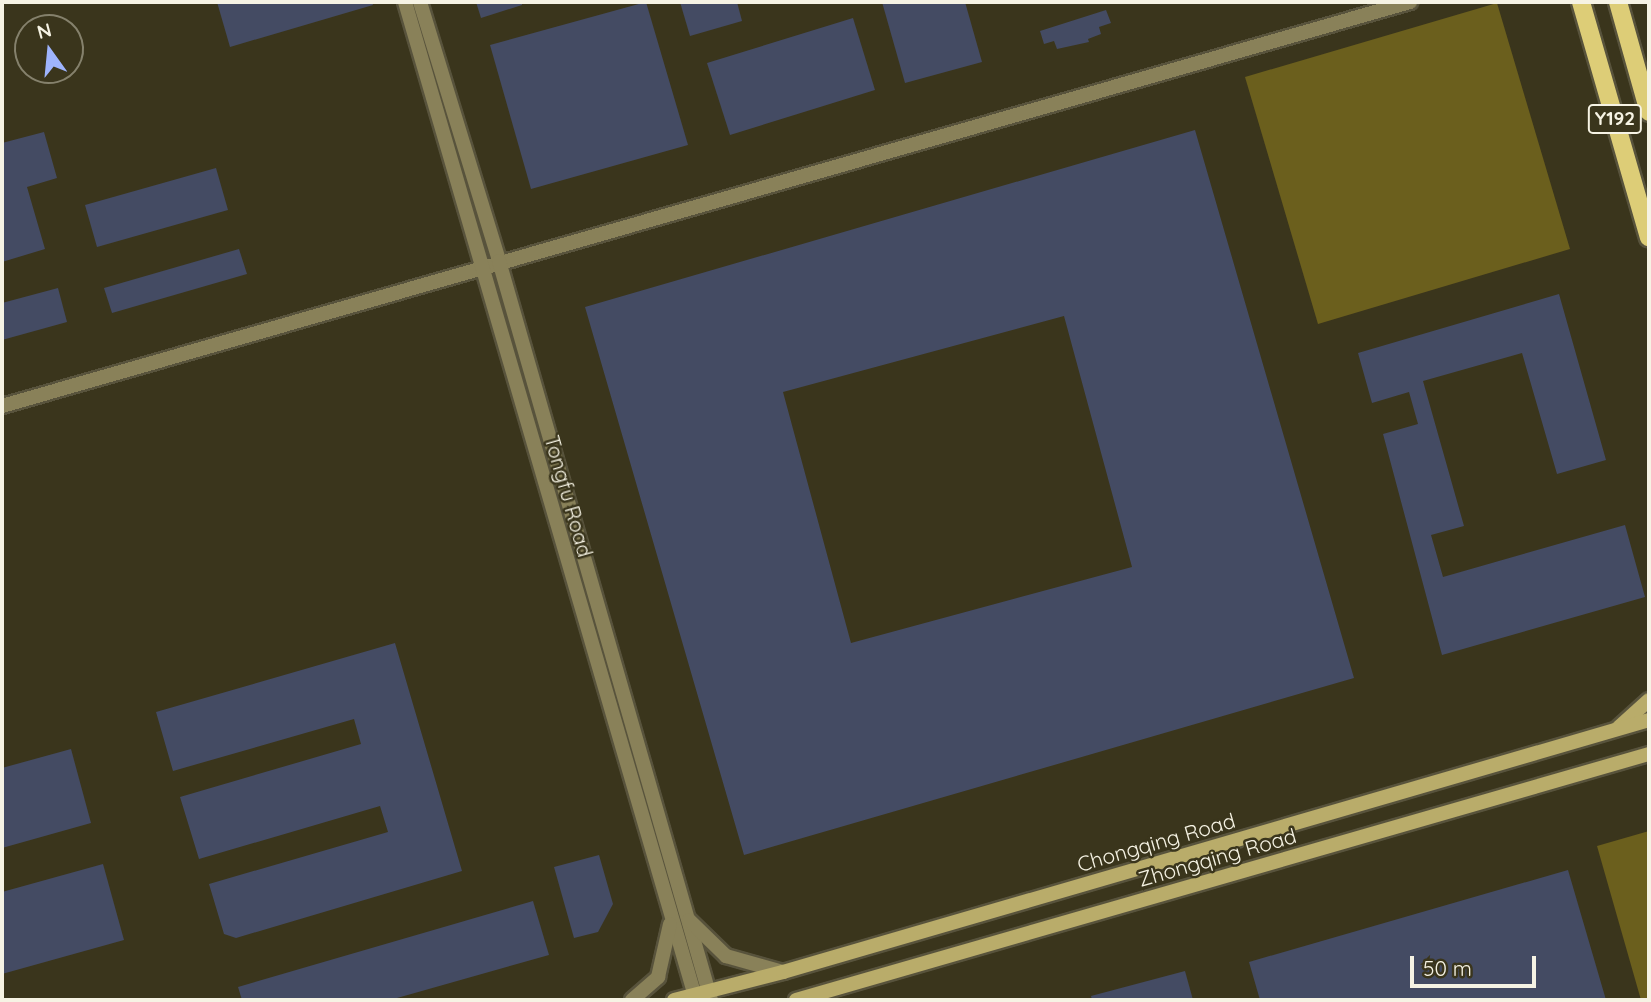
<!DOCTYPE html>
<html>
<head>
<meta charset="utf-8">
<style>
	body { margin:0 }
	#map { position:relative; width:1651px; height:1002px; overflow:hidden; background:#3a351c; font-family:Quicksand,sans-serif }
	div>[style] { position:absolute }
	.green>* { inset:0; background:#6b5f1d }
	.building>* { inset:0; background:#444b63 }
	.roads { filter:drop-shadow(2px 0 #58533c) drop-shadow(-2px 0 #58533c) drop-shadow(0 2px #58533c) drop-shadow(0 -2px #58533c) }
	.minor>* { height:14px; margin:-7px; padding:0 7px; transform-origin:7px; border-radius:7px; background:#898159 }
	.tertiary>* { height:14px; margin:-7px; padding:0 7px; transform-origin:7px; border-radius:7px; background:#898159 }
	.secondary>* { height:14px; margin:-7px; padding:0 7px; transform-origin:7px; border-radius:7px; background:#b9ac6a }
	.primary>* { height:18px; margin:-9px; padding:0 9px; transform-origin:9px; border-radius:9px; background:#ddcd77 }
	span { translate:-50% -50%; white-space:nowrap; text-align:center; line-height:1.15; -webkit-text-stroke:5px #3a351c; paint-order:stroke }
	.shield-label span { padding:2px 5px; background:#3a351c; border:2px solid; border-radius:5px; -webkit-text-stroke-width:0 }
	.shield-label { font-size:19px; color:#f6f3e4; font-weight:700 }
	.street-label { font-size:21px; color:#f6f3e4 }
	.frame { position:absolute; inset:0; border:4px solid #f6f3e4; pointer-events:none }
	.north { position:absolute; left:14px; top:14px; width:70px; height:70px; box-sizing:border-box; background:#3a351c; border:2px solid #85816c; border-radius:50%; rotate:345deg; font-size:19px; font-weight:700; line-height:28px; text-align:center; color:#f6f3e4 }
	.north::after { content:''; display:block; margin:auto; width:24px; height:32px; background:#9eb4fd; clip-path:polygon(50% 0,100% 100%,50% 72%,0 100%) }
	.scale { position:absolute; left:1410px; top:956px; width:126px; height:32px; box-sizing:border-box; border:4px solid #f6f3e4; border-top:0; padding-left:9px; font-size:21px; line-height:24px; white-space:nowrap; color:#f6f3e4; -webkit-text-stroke:5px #3a351c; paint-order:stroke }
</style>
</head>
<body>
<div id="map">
	<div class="green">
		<i style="clip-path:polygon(1497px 3px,1570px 249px,1318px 324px,1245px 77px)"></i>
		<i style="clip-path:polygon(1649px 831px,1649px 1000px,1641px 1000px,1597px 846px)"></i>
	</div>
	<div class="building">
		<i style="clip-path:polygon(217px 2px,372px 2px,373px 5px,230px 47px)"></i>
		<i style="clip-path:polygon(476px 2px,522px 2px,522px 5px,481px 18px)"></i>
		<i style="clip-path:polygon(646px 2px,688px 145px,531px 189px,490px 45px)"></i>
		<i style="clip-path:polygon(680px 2px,737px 2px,742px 21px,690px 36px)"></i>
		<i style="clip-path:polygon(882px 2px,965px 2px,982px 62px,905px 83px)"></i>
		<i style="clip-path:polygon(1106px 10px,1111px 23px,1099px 27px,1101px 34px,1088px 39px,1089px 42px,1057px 49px,1054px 41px,1044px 44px,1040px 31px)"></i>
		<i style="clip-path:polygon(853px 18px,875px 90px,730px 135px,707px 63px)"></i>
		<i style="clip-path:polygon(evenodd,1195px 130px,1354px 678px,744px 855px,585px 307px,1195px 130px,1064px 316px,1132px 567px,851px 643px,783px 392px,1064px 316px)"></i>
		<i style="clip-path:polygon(44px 132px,57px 178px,27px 187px,45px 249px,2px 262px,2px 143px)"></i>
		<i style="clip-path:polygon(216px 168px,228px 210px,97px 247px,85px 205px)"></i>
		<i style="clip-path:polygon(239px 249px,247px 274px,112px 313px,104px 288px)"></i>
		<i style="clip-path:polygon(58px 288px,67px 322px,2px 340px,2px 303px)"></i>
		<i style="clip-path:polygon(1559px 294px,1606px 460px,1557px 474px,1522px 353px,1423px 381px,1464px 526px,1431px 535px,1443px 577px,1625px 525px,1645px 597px,1442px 655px,1383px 434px,1418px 424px,1409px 392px,1372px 403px,1358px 353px)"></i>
		<i style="clip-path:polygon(395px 643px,462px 871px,236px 938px,224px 934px,209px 884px,388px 832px,380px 806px,199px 859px,180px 797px,361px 744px,354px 719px,173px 771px,156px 712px)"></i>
		<i style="clip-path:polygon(71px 749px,91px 823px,2px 848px,2px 768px)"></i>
		<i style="clip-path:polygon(599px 855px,613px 904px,598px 932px,574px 938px,554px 867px)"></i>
		<i style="clip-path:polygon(103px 864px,124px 940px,2px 974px,2px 892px)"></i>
		<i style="clip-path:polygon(1568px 870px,1606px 1000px,1260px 1000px,1249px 962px)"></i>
		<i style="clip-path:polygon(533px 901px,549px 955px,390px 1000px,242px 1000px,238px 987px)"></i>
		<i style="clip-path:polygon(1185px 971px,1193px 1000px,1092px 1000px,1091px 996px)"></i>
	</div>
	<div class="roads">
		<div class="minor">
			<i style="left:2px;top:406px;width:1465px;rotate:-16.01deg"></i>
		</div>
		<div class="tertiary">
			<i style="left:405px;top:2px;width:1040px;rotate:73.74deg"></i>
			<i style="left:420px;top:2px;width:271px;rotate:73deg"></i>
			<i style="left:499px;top:261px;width:769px;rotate:73.99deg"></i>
			<i style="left:689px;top:920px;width:52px;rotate:44.2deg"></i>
			<i style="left:726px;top:956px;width:59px;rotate:15.7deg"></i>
			<i style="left:632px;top:1000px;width:35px;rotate:-41deg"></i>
			<i style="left:658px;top:977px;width:54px;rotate:-77.2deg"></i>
		</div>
		<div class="secondary">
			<i style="left:1619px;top:727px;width:40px;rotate:-42deg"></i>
			<i style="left:674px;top:1000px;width:113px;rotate:-14.4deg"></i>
			<i style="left:783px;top:972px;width:902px;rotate:-16.22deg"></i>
			<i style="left:796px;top:1000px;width:888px;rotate:-16.09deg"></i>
		</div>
		<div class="primary">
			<i style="left:1581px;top:2px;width:245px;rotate:73.9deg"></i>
			<i style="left:1618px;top:2px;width:114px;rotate:74.3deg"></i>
		</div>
	</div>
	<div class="shield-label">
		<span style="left:1615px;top:119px">Y192</span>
	</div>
	<div class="street-label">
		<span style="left:569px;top:496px;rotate:74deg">Tongfu Road</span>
		<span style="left:1156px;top:842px;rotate:-16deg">Chongqing Road</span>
		<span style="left:1217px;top:857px;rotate:-16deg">Zhongqing Road</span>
	</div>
	<div class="frame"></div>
	<div class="north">N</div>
	<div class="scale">50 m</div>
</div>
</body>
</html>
